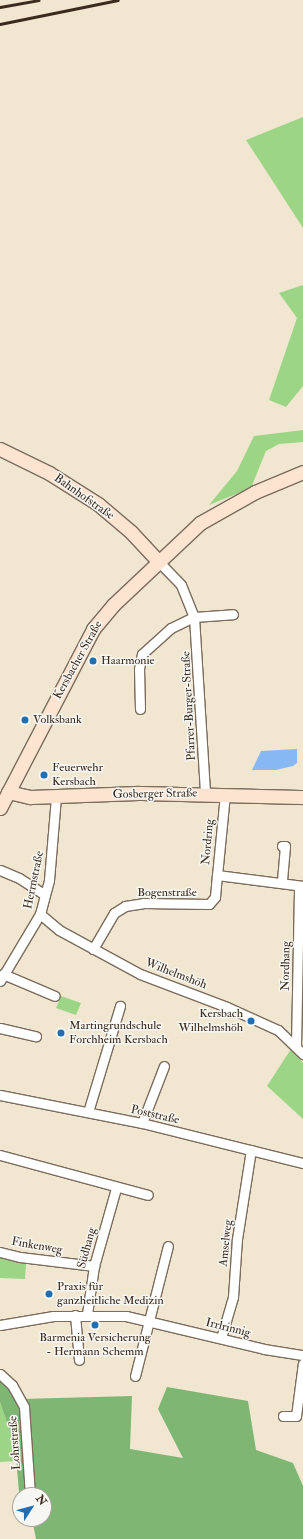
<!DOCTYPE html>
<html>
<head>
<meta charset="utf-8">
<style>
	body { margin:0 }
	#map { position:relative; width:303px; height:1539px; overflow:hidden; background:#f1e7d1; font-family:"IM FELL Double Pica",serif }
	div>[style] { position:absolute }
	.green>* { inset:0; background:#9dd587 }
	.forest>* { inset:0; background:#7eb674 }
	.water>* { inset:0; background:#88b8f4 }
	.roads { filter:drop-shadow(1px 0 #7b6c5d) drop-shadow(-1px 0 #7b6c5d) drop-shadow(0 1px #7b6c5d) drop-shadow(0 -1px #7b6c5d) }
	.street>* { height:9px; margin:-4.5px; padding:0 4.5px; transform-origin:4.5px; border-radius:4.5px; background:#fff }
	.secondary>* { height:13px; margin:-6.5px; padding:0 6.5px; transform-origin:6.5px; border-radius:6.5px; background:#fde4d1 }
	.rail>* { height:2.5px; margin:-1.25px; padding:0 1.25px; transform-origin:1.25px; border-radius:1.25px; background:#3b2a1e }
	.dots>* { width:11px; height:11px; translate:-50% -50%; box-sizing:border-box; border:2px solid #f6f6f2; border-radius:50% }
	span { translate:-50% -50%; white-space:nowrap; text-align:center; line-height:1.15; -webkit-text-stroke:3px #f6f6f2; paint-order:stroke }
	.street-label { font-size:12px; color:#3b2a1e }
	.poi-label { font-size:12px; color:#3b2a1e }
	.left { translate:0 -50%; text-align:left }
	.right { translate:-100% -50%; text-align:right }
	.north { position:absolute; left:12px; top:1487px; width:40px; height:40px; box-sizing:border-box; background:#f6f6f2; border:1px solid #aba49d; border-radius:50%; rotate:54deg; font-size:11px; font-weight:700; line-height:16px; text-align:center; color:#3b2a1e }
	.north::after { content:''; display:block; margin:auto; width:14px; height:18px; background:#1f6fb2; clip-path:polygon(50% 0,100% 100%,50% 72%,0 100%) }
</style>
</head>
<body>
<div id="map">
	<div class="green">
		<i style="clip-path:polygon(303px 117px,303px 228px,246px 140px)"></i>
		<i style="clip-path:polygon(303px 285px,303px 386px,286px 407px,269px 400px,297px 318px,279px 293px)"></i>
		<i style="clip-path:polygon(303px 430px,303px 442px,279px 444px,266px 451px,251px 488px,209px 505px,237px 471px,254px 436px)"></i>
		<i style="clip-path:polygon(61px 996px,81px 1003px,76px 1015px,56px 1008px)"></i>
		<i style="clip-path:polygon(291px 1049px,303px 1063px,303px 1119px,267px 1086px)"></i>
		<i style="clip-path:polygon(0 1257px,26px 1264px,25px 1279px,0 1278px)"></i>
		<i style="clip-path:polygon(0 1402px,15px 1446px,16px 1461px,0 1462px)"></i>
	</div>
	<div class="forest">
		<i style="clip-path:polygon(0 1375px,21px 1399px,132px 1396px,130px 1449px,183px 1458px,158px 1409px,167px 1387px,248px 1401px,256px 1450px,293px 1463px,303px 1486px,303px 1539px,36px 1539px,32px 1519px,44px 1519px,44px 1495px,19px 1492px,15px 1446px,0 1402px)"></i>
	</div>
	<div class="water">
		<i style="clip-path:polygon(297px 749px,297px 763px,293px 766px,276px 770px,252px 770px,261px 751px)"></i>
	</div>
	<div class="roads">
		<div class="street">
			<i style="left:158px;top:561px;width:33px;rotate:46deg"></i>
			<i style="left:181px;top:585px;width:35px;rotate:68deg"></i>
			<i style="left:194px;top:617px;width:177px;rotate:86.4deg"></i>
			<i style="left:140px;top:709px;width:40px;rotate:-91.4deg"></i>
			<i style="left:139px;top:669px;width:15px;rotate:-79deg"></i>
			<i style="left:142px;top:654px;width:39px;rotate:-42deg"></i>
			<i style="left:171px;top:628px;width:25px;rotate:-26deg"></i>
			<i style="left:194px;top:617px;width:39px;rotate:-4deg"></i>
			<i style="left:225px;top:794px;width:81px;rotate:95.6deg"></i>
			<i style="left:217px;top:875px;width:87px;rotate:7.3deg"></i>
			<i style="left:282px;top:846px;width:3px"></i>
			<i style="left:285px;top:846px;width:37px;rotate:95deg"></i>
			<i style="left:0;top:870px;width:21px;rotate:23deg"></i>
			<i style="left:19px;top:878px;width:31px;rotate:33deg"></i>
			<i style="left:40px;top:914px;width:25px;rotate:40deg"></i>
			<i style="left:59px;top:930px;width:92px;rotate:28.5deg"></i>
			<i style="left:140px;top:974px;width:93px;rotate:20.8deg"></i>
			<i style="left:227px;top:1007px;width:56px;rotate:24.3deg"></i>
			<i style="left:278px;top:1030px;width:35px;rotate:44deg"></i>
			<i style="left:93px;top:949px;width:42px;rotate:-59.7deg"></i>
			<i style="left:114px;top:913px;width:13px;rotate:-32deg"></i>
			<i style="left:125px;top:906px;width:18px;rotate:-9deg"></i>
			<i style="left:143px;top:903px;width:66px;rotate:0.9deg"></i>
			<i style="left:209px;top:904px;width:9px;rotate:-49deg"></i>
			<i style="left:215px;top:897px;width:22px;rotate:-85deg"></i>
			<i style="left:3px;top:974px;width:56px;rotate:22.9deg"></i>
			<i style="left:0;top:981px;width:78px;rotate:-59.2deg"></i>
			<i style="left:40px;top:914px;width:35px;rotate:-75deg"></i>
			<i style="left:49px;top:880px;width:83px;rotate:-85.2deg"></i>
			<i style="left:0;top:1028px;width:37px;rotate:13deg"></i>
			<i style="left:296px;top:1046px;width:160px;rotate:-88.9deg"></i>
			<i style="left:0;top:1095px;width:145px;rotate:11.2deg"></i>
			<i style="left:142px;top:1123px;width:166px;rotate:14deg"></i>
			<i style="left:88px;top:1112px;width:111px;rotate:-73.2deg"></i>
			<i style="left:142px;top:1123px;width:61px;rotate:-68.9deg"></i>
			<i style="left:0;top:1155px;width:153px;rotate:15.1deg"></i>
			<i style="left:0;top:1252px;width:21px;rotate:14deg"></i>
			<i style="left:20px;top:1257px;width:75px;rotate:6.9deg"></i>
			<i style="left:87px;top:1314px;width:49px;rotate:-81.7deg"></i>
			<i style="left:94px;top:1266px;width:81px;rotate:-74.2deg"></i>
			<i style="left:75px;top:1315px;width:45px;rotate:84.9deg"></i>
			<i style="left:0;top:1325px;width:54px;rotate:-9.6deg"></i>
			<i style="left:53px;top:1316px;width:73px"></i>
			<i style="left:126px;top:1316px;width:142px;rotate:13.4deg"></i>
			<i style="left:264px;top:1349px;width:39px;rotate:9deg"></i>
			<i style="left:221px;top:1338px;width:43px;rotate:-73.7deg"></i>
			<i style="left:233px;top:1297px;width:58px;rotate:-86.1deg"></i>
			<i style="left:237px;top:1239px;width:90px;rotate:-81.1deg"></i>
			<i style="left:0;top:1374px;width:16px;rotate:43deg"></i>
			<i style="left:12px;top:1385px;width:25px;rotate:61deg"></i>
			<i style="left:24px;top:1407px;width:88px;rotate:86.1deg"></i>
			<i style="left:135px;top:1376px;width:134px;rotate:-75.8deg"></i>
			<i style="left:283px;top:1416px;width:13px"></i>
			<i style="left:296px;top:1416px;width:53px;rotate:-82.5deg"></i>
		</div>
		<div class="secondary">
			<i style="left:0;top:449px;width:55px;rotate:26.1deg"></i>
			<i style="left:49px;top:473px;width:58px;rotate:32.3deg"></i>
			<i style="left:98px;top:504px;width:43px;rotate:40.3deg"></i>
			<i style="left:131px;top:532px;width:40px;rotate:47deg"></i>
			<i style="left:8px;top:792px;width:23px;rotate:13deg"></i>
			<i style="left:30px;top:797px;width:108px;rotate:-2.1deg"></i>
			<i style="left:138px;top:793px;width:165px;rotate:1.4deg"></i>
			<i style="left:0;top:808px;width:202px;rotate:-62.5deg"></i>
			<i style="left:93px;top:629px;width:31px;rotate:-50deg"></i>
			<i style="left:113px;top:605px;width:120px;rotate:-43.3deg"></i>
			<i style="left:200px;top:523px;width:63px;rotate:-29.4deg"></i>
			<i style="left:255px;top:492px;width:52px;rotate:-22.6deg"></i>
		</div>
	</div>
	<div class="rail">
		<i style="left:0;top:7px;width:39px;rotate:-10deg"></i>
		<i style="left:0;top:24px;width:120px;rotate:-11.5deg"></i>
	</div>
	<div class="dots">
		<i style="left:93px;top:661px;background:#1f6fb2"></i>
		<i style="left:25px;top:720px;background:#1f6fb2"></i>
		<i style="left:44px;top:775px;background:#1f6fb2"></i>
		<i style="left:251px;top:1021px;background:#1f6fb2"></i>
		<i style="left:61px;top:1033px;background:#1f6fb2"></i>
		<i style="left:49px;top:1294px;background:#1f6fb2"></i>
		<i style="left:95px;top:1325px;background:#1f6fb2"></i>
	</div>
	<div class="street-label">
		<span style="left:84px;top:497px;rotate:35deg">Bahnhofstraße</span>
		<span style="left:78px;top:660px;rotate:-61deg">Kersbacher Straße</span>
		<span style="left:189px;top:706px;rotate:-93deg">Pfarrer-Burger-Straße</span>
		<span style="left:155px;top:794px;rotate:-1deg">Gosberger Straße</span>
		<span style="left:208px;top:842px;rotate:-85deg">Nordring</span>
		<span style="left:34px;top:880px;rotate:-78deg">Herrnstraße</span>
		<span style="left:167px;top:893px">Bogenstraße</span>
		<span style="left:286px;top:966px;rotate:-89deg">Nordhang</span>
		<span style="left:176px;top:974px;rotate:21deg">Wilhelmshöh</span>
		<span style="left:155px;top:1115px;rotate:13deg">Poststraße</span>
		<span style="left:226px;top:1243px;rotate:-84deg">Amselweg</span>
		<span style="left:37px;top:1246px;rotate:10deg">Finkenweg</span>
		<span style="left:87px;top:1248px;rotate:-75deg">Südhang</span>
		<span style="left:228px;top:1328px;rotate:14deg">Irrlrinnig</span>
		<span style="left:15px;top:1443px;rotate:-94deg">Lohrstraße</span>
	</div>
	<div class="poi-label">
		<span class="left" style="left:101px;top:661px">Haarmonie</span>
		<span class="left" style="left:33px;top:720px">Volksbank</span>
		<span class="left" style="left:52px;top:775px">Feuerwehr<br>Kersbach</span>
		<span class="right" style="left:243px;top:1021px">Kersbach<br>Wilhelmshöh</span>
		<span class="left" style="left:69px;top:1033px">Martingrundschule<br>Forchheim Kersbach</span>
		<span class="left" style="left:57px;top:1294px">Praxis für<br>ganzheitliche Medizin</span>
		<span style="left:95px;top:1345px">Barmenia Versicherung<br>- Hermann Schemm</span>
	</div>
	<div class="north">N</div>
</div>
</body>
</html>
